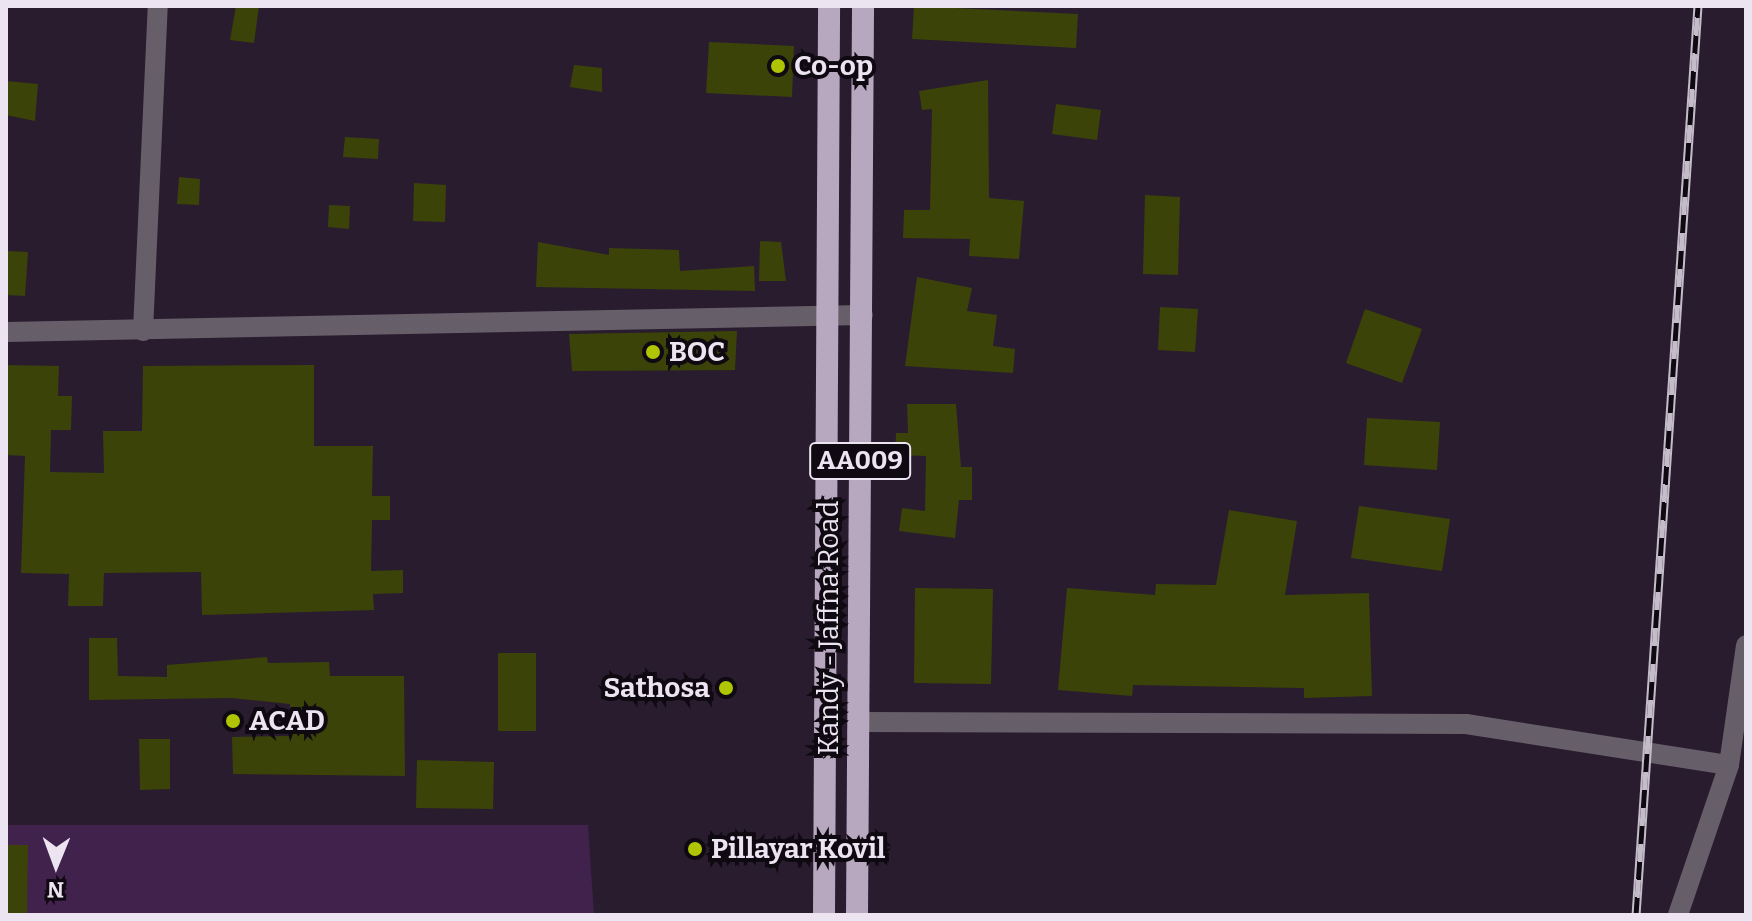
<!DOCTYPE html>
<html>
<head>
<meta charset="utf-8">
<style>
	body { margin:0 }
	#map { position:relative; width:1752px; height:921px; overflow:hidden; background:#291c2f; font-family:Bitter,serif }
	div>[style] { position:absolute }
	.green>* { inset:0; background:#40224d }
	.building>* { inset:0; background:#3b4309 }
	.minor>* { height:20px; margin:-10px; padding:0 10px; transform-origin:10px; border-radius:10px; background:#665f69 }
	.trunk>* { height:22px; margin:-11px; padding:0 11px; transform-origin:11px; border-radius:11px; background:#b8a8bf }
	.rail>* { height:9px; margin-top:-4.5px; transform-origin:0; background:repeating-linear-gradient(90deg,#0f0911 0 18px,#c5bcca 0 36px); box-sizing:border-box; border-block:2px solid #c5bcca }
	.dots>* { width:22px; height:22px; translate:-50% -50%; box-sizing:border-box; border:4px solid #0f0911; border-radius:50% }
	span { translate:-50% -50%; white-space:nowrap; text-align:center; line-height:1.15; -webkit-text-stroke:8px #0f0911; paint-order:stroke }
	.shield-label span { padding:2px 6px; background:#0f0911; border:2px solid; border-radius:6px; -webkit-text-stroke-width:0 }
	.shield-label { font-size:26px; color:#ece4f1; font-weight:700 }
	.poi-label { font-size:28px; color:#ece4f1; font-weight:700 }
	.left { translate:0 -50%; text-align:left }
	.right { translate:-100% -50%; text-align:right }
	.street-label { font-size:28px; color:#ece4f1 }
	.frame { position:absolute; inset:0; border:8px solid #ece4f1; pointer-events:none }
	.north { position:absolute; left:16px; top:825px; width:80px; height:80px; -webkit-text-stroke:6px #0f0911; paint-order:stroke; rotate:181deg; font-size:22px; font-weight:700; line-height:32px; text-align:center; color:#ece4f1 }
	.north::after { content:''; display:block; margin:auto; width:28px; height:36px; background:#ece4f1; clip-path:polygon(50% 0,100% 100%,50% 72%,0 100%) }
</style>
</head>
<body>
<div id="map">
	<div class="green">
		<i style="clip-path:polygon(6px 825px,588px 825px,594px 915px,6px 915px)"></i>
	</div>
	<div class="building">
		<i style="clip-path:polygon(236px 6px,259px 6px,254px 43px,230px 40px)"></i>
		<i style="clip-path:polygon(914px 6px,1078px 14px,1076px 48px,912px 39px)"></i>
		<i style="clip-path:polygon(709px 42px,794px 46px,792px 97px,706px 93px)"></i>
		<i style="clip-path:polygon(574px 65px,602px 68px,602px 92px,570px 87px)"></i>
		<i style="clip-path:polygon(988px 80px,989px 198px,1024px 201px,1019px 259px,969px 256px,970px 239px,903px 238px,904px 210px,930px 210px,932px 109px,922px 110px,919px 91px)"></i>
		<i style="clip-path:polygon(6px 81px,38px 84px,35px 121px,6px 115px)"></i>
		<i style="clip-path:polygon(1056px 104px,1101px 110px,1097px 140px,1052px 134px)"></i>
		<i style="clip-path:polygon(345px 137px,379px 139px,378px 159px,343px 157px)"></i>
		<i style="clip-path:polygon(179px 177px,200px 179px,199px 205px,177px 204px)"></i>
		<i style="clip-path:polygon(414px 183px,446px 185px,445px 222px,413px 221px)"></i>
		<i style="clip-path:polygon(1145px 195px,1180px 197px,1178px 275px,1143px 274px)"></i>
		<i style="clip-path:polygon(329px 205px,350px 206px,349px 229px,328px 227px)"></i>
		<i style="clip-path:polygon(760px 241px,781px 242px,786px 281px,759px 281px)"></i>
		<i style="clip-path:polygon(538px 242px,609px 255px,609px 248px,679px 250px,680px 271px,754px 266px,755px 291px,536px 287px)"></i>
		<i style="clip-path:polygon(6px 251px,28px 252px,25px 296px,6px 295px)"></i>
		<i style="clip-path:polygon(917px 277px,972px 288px,967px 311px,997px 315px,993px 346px,1015px 349px,1013px 373px,905px 366px)"></i>
		<i style="clip-path:polygon(1160px 307px,1198px 309px,1195px 352px,1158px 350px)"></i>
		<i style="clip-path:polygon(1365px 309px,1422px 329px,1402px 383px,1346px 363px)"></i>
		<i style="clip-path:polygon(737px 331px,735px 370px,572px 371px,569px 334px)"></i>
		<i style="clip-path:polygon(6px 365px,59px 366px,58px 396px,72px 396px,71px 430px,51px 430px,50px 472px,104px 473px,103px 431px,142px 431px,143px 366px,314px 365px,314px 446px,373px 446px,372px 496px,390px 496px,390px 520px,372px 520px,371px 571px,403px 570px,403px 593px,373px 594px,374px 610px,202px 615px,201px 572px,104px 573px,103px 606px,68px 606px,69px 574px,21px 573px,25px 456px,6px 455px)"></i>
		<i style="clip-path:polygon(907px 404px,956px 404px,961px 467px,972px 467px,972px 500px,959px 500px,955px 538px,899px 531px,902px 508px,925px 511px,926px 456px,895px 455px,896px 433px,908px 433px)"></i>
		<i style="clip-path:polygon(1367px 418px,1440px 422px,1437px 470px,1364px 465px)"></i>
		<i style="clip-path:polygon(1359px 506px,1450px 519px,1442px 571px,1351px 558px)"></i>
		<i style="clip-path:polygon(1229px 510px,1297px 521px,1285px 595px,1369px 593px,1372px 696px,1304px 698px,1304px 688px,1133px 685px,1132px 696px,1058px 690px,1067px 588px,1155px 595px,1156px 584px,1216px 585px)"></i>
		<i style="clip-path:polygon(915px 588px,993px 589px,991px 684px,914px 683px)"></i>
		<i style="clip-path:polygon(89px 638px,117px 638px,118px 676px,167px 677px,167px 665px,267px 657px,268px 663px,329px 662px,330px 676px,404px 676px,405px 776px,233px 774px,232px 737px,290px 736px,290px 704px,231px 698px,89px 700px)"></i>
		<i style="clip-path:polygon(498px 653px,536px 653px,536px 731px,498px 731px)"></i>
		<i style="clip-path:polygon(139px 739px,170px 739px,170px 789px,140px 790px)"></i>
		<i style="clip-path:polygon(417px 760px,494px 762px,493px 809px,416px 808px)"></i>
		<i style="clip-path:polygon(6px 845px,28px 845px,27px 915px,6px 915px)"></i>
	</div>
	<div class="minor">
		<i style="left:143px;top:331px;width:325px;rotate:-87.4deg"></i>
		<i style="left:6px;top:332px;width:857px;rotate:-1.14deg"></i>
		<i style="left:859px;top:722px;width:607px;rotate:0.19deg"></i>
		<i style="left:1466px;top:724px;width:266px;rotate:8.9deg"></i>
		<i style="left:1729px;top:765px;width:158px;rotate:108.8deg"></i>
		<i style="left:1729px;top:765px;width:121px;rotate:-81.9deg"></i>
	</div>
	<div class="trunk">
		<i style="left:824px;top:915px;width:909px;rotate:-89.68deg"></i>
		<i style="left:857px;top:915px;width:909px;rotate:-89.62deg"></i>
	</div>
	<div class="rail">
		<i style="left:1636px;top:915px;width:911px;rotate:-86.1deg"></i>
	</div>
	<div class="dots">
		<i style="left:778px;top:66px;background:#afc504"></i>
		<i style="left:653px;top:352px;background:#afc504"></i>
		<i style="left:726px;top:688px;background:#afc504"></i>
		<i style="left:233px;top:721px;background:#afc504"></i>
		<i style="left:695px;top:849px;background:#afc504"></i>
	</div>
	<div class="shield-label">
		<span style="left:860px;top:461px">AA009</span>
	</div>
	<div class="poi-label">
		<span class="left" style="left:794px;top:66px">Co-op</span>
		<span class="left" style="left:669px;top:352px">BOC</span>
		<span class="right" style="left:710px;top:688px">Sathosa</span>
		<span class="left" style="left:249px;top:721px">ACAD</span>
		<span class="left" style="left:711px;top:849px">Pillayar Kovil</span>
	</div>
	<div class="street-label">
		<span style="left:829px;top:628px;rotate:-90deg">Kandy - Jaffna Road</span>
	</div>
	<div class="frame"></div>
	<div class="north">N</div>
</div>
</body>
</html>
